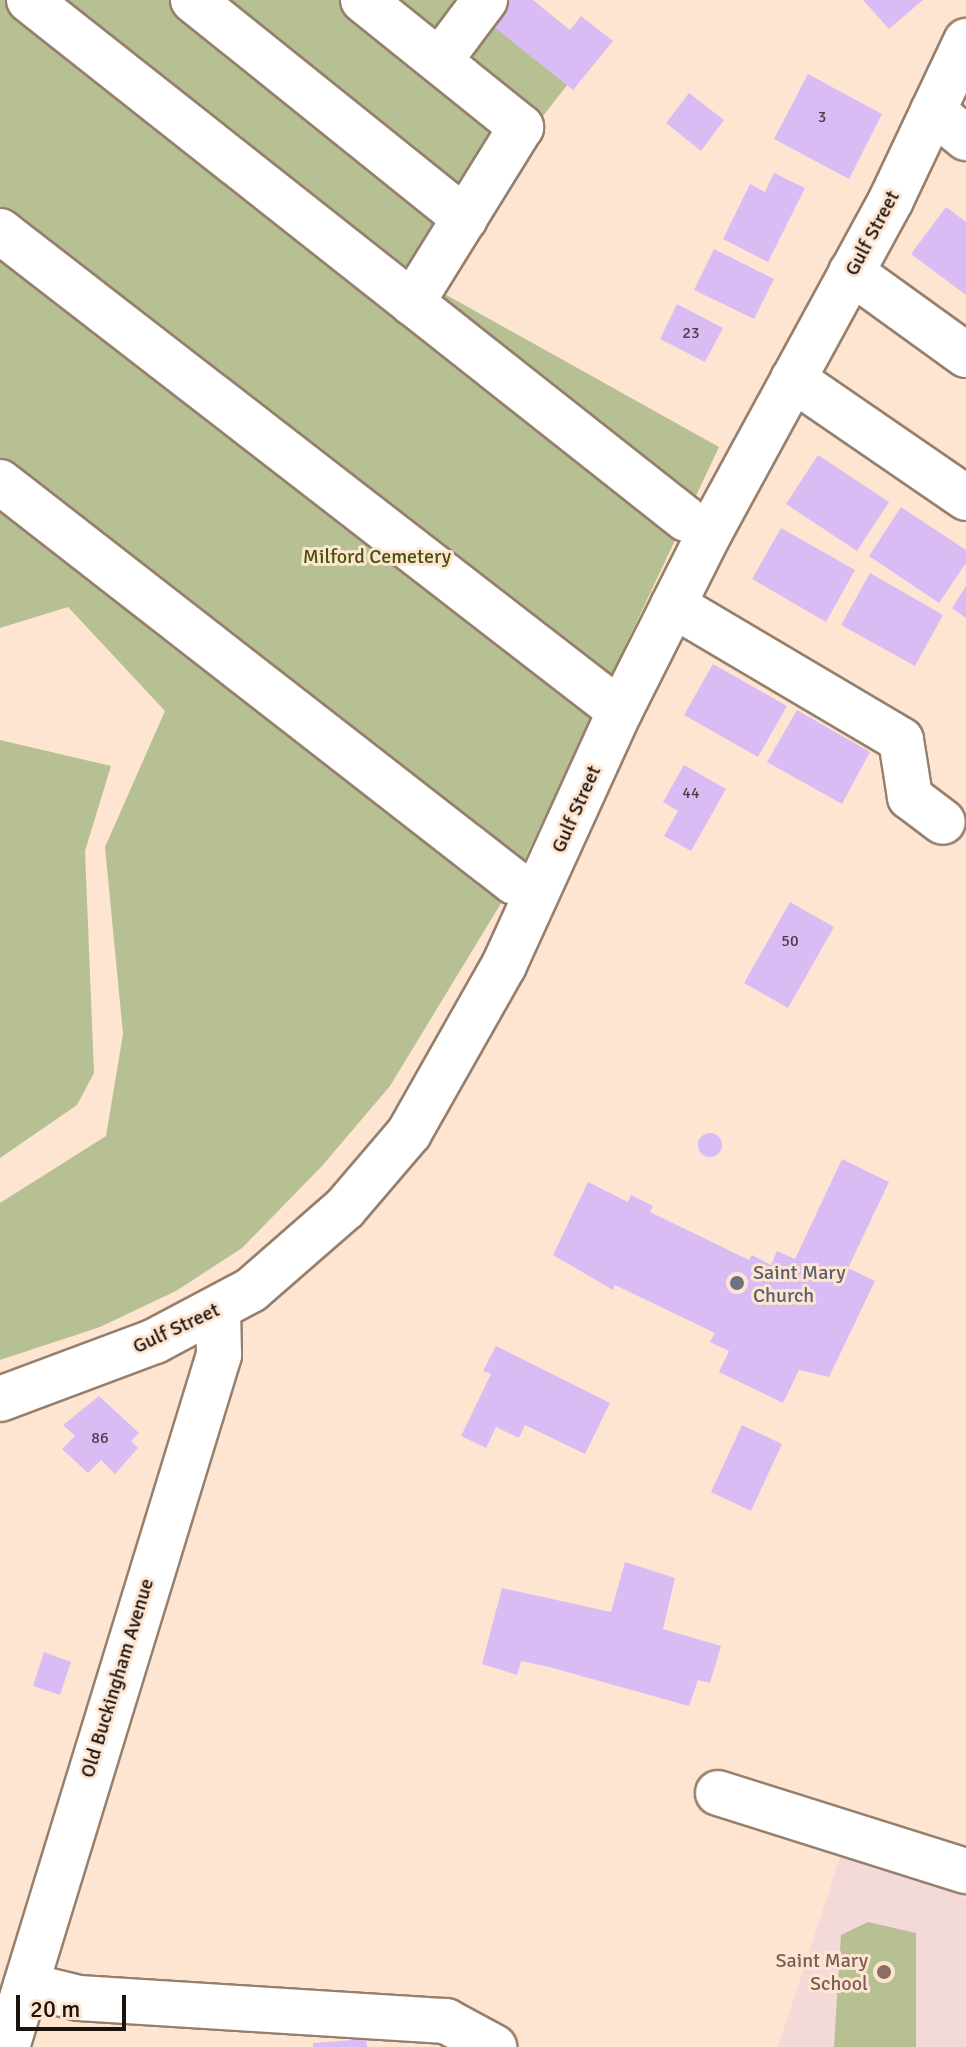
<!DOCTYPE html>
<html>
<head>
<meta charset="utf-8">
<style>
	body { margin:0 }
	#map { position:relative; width:966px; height:2047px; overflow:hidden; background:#fee5d1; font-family:Signika,sans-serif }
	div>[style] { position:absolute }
	.education>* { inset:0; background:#f4d9d9 }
	.green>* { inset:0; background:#b6c093 }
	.building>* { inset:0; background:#dabcf5 }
	.round { border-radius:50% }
	.roads { filter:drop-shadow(2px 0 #96806d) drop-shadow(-2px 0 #96806d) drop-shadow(0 2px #96806d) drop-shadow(0 -2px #96806d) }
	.minor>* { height:44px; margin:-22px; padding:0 22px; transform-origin:22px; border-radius:22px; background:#fff }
	.dots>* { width:22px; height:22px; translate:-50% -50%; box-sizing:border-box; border:4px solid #fee5d1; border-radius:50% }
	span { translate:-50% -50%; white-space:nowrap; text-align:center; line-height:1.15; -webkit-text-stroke:6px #fee5d1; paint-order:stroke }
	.number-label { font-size:16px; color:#4c3d46 }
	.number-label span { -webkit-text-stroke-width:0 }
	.street-label { font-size:20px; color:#1c130c }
	.park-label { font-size:20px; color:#485209 }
	.worship-label { font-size:20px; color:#5b616d }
	.left { translate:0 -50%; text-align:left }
	.education-label { font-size:20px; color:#785e54 }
	.right { translate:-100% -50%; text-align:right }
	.scale { position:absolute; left:16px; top:1995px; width:110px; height:36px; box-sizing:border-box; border:4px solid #1c130c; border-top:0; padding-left:10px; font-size:24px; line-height:28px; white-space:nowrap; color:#1c130c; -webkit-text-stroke:6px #fee5d1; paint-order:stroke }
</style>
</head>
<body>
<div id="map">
	<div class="education">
		<i style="clip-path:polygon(842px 1851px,966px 1898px,966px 2047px,778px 2047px)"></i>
	</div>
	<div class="green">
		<i style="clip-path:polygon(0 0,530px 0,590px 56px,416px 278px,719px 447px,514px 882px,390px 1086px,322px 1166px,242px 1248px,176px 1291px,100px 1327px,0 1360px,0 1203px,106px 1136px,123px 1034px,105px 847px,165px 711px,68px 607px,0 628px)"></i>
		<i style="clip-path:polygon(0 740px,111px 766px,85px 851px,94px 1073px,77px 1105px,0 1158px)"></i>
		<i style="clip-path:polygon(868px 1922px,916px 1933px,916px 2047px,834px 2047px,841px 1935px)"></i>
	</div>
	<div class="building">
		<i style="clip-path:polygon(493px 0,533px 0,570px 30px,581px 16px,613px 41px,573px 90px,480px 16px)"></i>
		<i style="clip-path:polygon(863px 0,923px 0,889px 29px)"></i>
		<i style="clip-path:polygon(808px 74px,882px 114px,849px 179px,774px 139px)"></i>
		<i style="clip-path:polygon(689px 93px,724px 120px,701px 151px,666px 123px)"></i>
		<i style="clip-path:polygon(774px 173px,805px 188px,768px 262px,723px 239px,750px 184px,765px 192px)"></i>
		<i style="clip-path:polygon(946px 207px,966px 222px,966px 295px,911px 254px)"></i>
		<i style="clip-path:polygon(714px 249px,774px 279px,754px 319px,694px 290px)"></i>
		<i style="clip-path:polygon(677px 304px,723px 328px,705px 362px,660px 339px)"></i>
		<i style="clip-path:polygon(818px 455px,889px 502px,857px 551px,786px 504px)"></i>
		<i style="clip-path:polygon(901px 507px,966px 550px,966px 563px,939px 603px,869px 556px)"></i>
		<i style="clip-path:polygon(781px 528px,855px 570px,826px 622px,752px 579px)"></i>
		<i style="clip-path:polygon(870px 573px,943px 615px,915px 666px,841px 625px)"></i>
		<i style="clip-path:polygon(966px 586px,966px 618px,952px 608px)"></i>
		<i style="clip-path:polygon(713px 664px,787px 706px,758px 757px,684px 715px)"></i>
		<i style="clip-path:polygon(797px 710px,870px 752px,842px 804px,767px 762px)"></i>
		<i style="clip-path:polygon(684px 765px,726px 789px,691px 851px,664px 836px,678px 811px,663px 802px)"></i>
		<i style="clip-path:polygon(790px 902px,834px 927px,788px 1008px,744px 983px)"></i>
		<i class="round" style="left:698px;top:1133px;width:24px;height:24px"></i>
		<i style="clip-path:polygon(842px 1159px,889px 1182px,848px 1268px,875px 1281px,829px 1377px,799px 1370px,783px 1403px,719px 1372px,729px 1351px,710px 1342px,715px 1333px,615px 1285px,613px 1290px,553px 1255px,588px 1182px,628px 1202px,631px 1195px,653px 1206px,650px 1212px,749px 1260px,752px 1255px,771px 1265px,777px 1251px,795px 1259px)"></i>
		<i style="clip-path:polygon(496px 1346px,610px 1403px,585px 1454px,525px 1425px,519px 1438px,496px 1427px,486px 1448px,461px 1436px,491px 1374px,483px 1371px)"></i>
		<i style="clip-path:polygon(99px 1396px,139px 1433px,131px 1441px,138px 1448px,115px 1474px,101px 1460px,88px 1473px,62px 1449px,75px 1436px,63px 1425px)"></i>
		<i style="clip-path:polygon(742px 1425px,782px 1444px,751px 1511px,711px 1492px)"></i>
		<i style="clip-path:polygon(625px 1562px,675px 1578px,663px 1629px,721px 1646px,710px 1683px,698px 1680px,689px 1706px,549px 1667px,521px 1661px,517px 1675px,482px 1664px,502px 1588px,611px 1612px)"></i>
		<i style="clip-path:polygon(44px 1652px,71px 1662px,60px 1695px,33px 1686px)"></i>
		<i style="clip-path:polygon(366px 2039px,367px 2047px,313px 2047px,313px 2043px)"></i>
	</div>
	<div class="roads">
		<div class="minor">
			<i style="left:29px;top:0;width:837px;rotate:38.31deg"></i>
			<i style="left:193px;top:0;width:349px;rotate:38.8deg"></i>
			<i style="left:363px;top:0;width:203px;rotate:38.8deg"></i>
			<i style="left:521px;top:127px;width:207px;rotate:121.8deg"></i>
			<i style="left:440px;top:60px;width:75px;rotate:-53.1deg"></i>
			<i style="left:933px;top:111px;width:43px;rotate:39.3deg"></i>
			<i style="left:0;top:231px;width:784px;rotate:37.75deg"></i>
			<i style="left:851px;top:272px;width:142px;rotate:35.8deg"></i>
			<i style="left:793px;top:379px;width:210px;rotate:34.5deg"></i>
			<i style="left:0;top:482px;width:651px;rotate:37.89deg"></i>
			<i style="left:673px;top:605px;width:265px;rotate:30.6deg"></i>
			<i style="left:901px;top:740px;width:58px;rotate:81deg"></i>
			<i style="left:910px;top:797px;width:41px;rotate:37.1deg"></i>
			<i style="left:0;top:1399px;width:165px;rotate:-20.5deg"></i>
			<i style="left:155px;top:1341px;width:109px;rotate:-28deg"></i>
			<i style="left:251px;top:1290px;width:125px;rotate:-41.1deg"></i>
			<i style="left:345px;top:1208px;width:99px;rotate:-49.5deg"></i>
			<i style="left:409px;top:1133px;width:193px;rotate:-60.5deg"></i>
			<i style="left:504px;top:965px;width:279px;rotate:-65.5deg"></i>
			<i style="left:620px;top:711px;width:198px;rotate:-63.3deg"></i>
			<i style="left:709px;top:534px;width:380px;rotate:-61.4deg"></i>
			<i style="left:891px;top:200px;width:176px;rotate:-64.7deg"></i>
			<i style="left:718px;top:1793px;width:260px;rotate:17.5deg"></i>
			<i style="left:26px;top:1985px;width:55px;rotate:13.8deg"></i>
			<i style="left:79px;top:1998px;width:368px;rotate:3.6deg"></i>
			<i style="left:446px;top:2021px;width:55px;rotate:28.4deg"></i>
			<i style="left:7px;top:2047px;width:724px;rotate:-72.97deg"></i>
			<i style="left:219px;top:1355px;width:46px;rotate:-91.2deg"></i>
		</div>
	</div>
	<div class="dots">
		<i style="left:737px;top:1283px;background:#6b7280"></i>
		<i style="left:884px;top:1972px;background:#8d6e63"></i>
	</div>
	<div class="number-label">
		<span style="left:822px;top:117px">3</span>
		<span style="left:691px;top:333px">23</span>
		<span style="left:691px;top:793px">44</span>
		<span style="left:790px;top:941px">50</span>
		<span style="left:100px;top:1438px">86</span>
	</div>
	<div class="street-label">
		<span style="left:872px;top:233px;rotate:-62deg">Gulf Street</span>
		<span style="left:576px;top:809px;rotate:-66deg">Gulf Street</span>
		<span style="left:176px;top:1328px;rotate:-25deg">Gulf Street</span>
		<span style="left:117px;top:1678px;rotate:-73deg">Old Buckingham Avenue</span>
	</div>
	<div class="park-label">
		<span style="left:377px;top:556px">Milford Cemetery</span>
	</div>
	<div class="worship-label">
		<span class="left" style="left:753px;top:1284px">Saint Mary<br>Church</span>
	</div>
	<div class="education-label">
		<span class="right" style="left:868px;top:1972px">Saint Mary<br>School</span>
	</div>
	<div class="scale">20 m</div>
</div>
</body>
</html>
